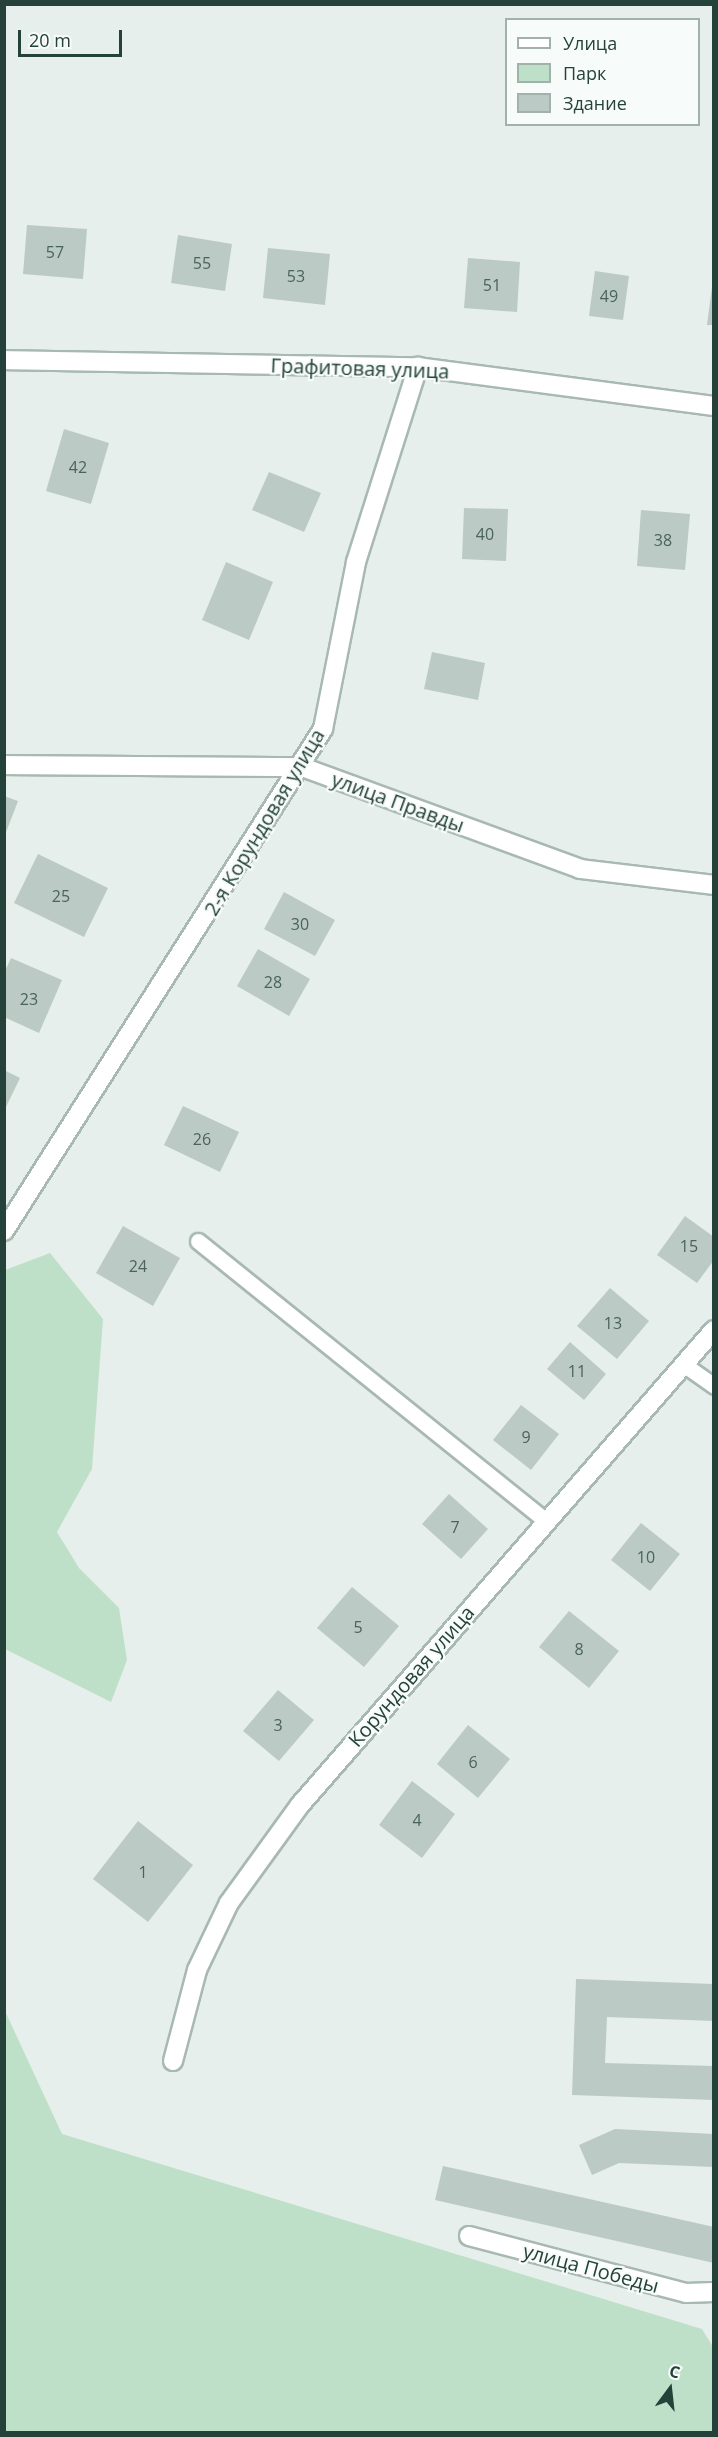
<!DOCTYPE html>
<html>
<head>
<meta charset="utf-8">
<style>
	body { margin:0 }
	#map { position:relative; width:718px; height:2437px; overflow:hidden; background:#e6efeb; font-family:"Open Sans",sans-serif }
	div>[style] { position:absolute }
	.green>* { inset:0; background:#bfe0c8 }
	.building>* { inset:0; background:#bbcac4 }
	.roads { filter:drop-shadow(2px 0 #a8b8b2) drop-shadow(-2px 0 #a8b8b2) drop-shadow(0 2px #a8b8b2) drop-shadow(0 -2px #a8b8b2) }
	.service>* { height:15px; margin:-7.5px; padding:0 7.5px; transform-origin:7.5px; border-radius:7.5px; background:#fff }
	.minor>* { height:18px; margin:-9px; padding:0 9px; transform-origin:9px; border-radius:9px; background:#fff }
	span { translate:-50% -50%; white-space:nowrap; text-align:center; line-height:1.15; -webkit-text-stroke:4.5px #f7fbf9; paint-order:stroke }
	.number-label { font-size:16px; color:#4a645c }
	.number-label span { -webkit-text-stroke-width:0 }
	.street-label { font-size:20px; color:#24423a }
	.frame { position:absolute; inset:0; border:6px solid #24423a; pointer-events:none }
	.legend { position:absolute; left:505px; top:18px; width:195px; height:108px; box-sizing:border-box; background:#f7fbf9; border:2px solid #a3b1ad; margin:0; padding:8px 10px; list-style:none; font-size:18px; color:#24423a }
	.legend li { display:flex; align-items:center; gap:12px; height:30px }
	.legend b { width:30px; border:2px solid #a3b1ad }
	.north { position:absolute; left:640px; top:2359px; width:60px; height:60px; -webkit-text-stroke:4px #f7fbf9; paint-order:stroke; rotate:15deg; font-size:16px; font-weight:700; line-height:24px; text-align:center; color:#24423a }
	.north::after { content:''; display:block; margin:auto; width:21px; height:27px; background:#24423a; clip-path:polygon(50% 0,100% 100%,50% 72%,0 100%) }
	.scale { position:absolute; left:18px; top:30px; width:104px; height:27px; box-sizing:border-box; border:3px solid #24423a; border-top:0; padding-left:8px; font-size:18px; line-height:21px; white-space:nowrap; color:#24423a; -webkit-text-stroke:4px #f7fbf9; paint-order:stroke }
</style>
</head>
<body>
<div id="map">
	<div class="green">
		<i style="clip-path:polygon(50px 1253px,103px 1319px,92px 1469px,57px 1532px,79px 1568px,119px 1608px,127px 1660px,111px 1702px,5px 1649px,5px 1270px)"></i>
		<i style="clip-path:polygon(5px 2011px,62px 2134px,702px 2329px,713px 2347px,713px 2432px,5px 2432px)"></i>
	</div>
	<div class="building">
		<i style="clip-path:polygon(27px 225px,87px 229px,83px 279px,23px 274px)"></i>
		<i style="clip-path:polygon(178px 235px,232px 244px,225px 291px,171px 283px)"></i>
		<i style="clip-path:polygon(268px 248px,330px 254px,325px 305px,263px 298px)"></i>
		<i style="clip-path:polygon(468px 258px,520px 262px,517px 312px,464px 308px)"></i>
		<i style="clip-path:polygon(595px 271px,629px 276px,623px 320px,589px 316px)"></i>
		<i style="clip-path:polygon(714px 272px,714px 325px,707px 325px)"></i>
		<i style="clip-path:polygon(64px 429px,109px 443px,91px 504px,46px 491px)"></i>
		<i style="clip-path:polygon(269px 472px,321px 493px,304px 532px,252px 510px)"></i>
		<i style="clip-path:polygon(464px 508px,508px 509px,506px 561px,462px 559px)"></i>
		<i style="clip-path:polygon(641px 510px,690px 514px,685px 570px,637px 566px)"></i>
		<i style="clip-path:polygon(226px 562px,273px 582px,249px 640px,202px 620px)"></i>
		<i style="clip-path:polygon(432px 652px,485px 663px,478px 700px,424px 689px)"></i>
		<i style="clip-path:polygon(4px 796px,18px 801px,5px 835px,4px 835px)"></i>
		<i style="clip-path:polygon(38px 854px,108px 888px,84px 937px,14px 903px)"></i>
		<i style="clip-path:polygon(284px 892px,335px 920px,315px 956px,264px 929px)"></i>
		<i style="clip-path:polygon(258px 949px,310px 979px,289px 1016px,237px 986px)"></i>
		<i style="clip-path:polygon(11px 958px,62px 980px,39px 1033px,4px 1017px,4px 973px)"></i>
		<i style="clip-path:polygon(4px 1070px,20px 1078px,4px 1111px)"></i>
		<i style="clip-path:polygon(183px 1106px,239px 1132px,220px 1172px,164px 1145px)"></i>
		<i style="clip-path:polygon(685px 1216px,714px 1237px,714px 1260px,697px 1283px,657px 1255px)"></i>
		<i style="clip-path:polygon(123px 1226px,180px 1258px,153px 1306px,96px 1273px)"></i>
		<i style="clip-path:polygon(610px 1288px,649px 1321px,617px 1359px,577px 1326px)"></i>
		<i style="clip-path:polygon(570px 1342px,606px 1374px,584px 1400px,547px 1369px)"></i>
		<i style="clip-path:polygon(521px 1405px,559px 1434px,531px 1470px,493px 1440px)"></i>
		<i style="clip-path:polygon(449px 1494px,488px 1529px,461px 1559px,422px 1524px)"></i>
		<i style="clip-path:polygon(641px 1523px,680px 1554px,650px 1591px,611px 1560px)"></i>
		<i style="clip-path:polygon(352px 1587px,399px 1626px,364px 1667px,317px 1628px)"></i>
		<i style="clip-path:polygon(569px 1611px,619px 1651px,589px 1688px,539px 1647px)"></i>
		<i style="clip-path:polygon(278px 1690px,314px 1720px,279px 1761px,243px 1731px)"></i>
		<i style="clip-path:polygon(468px 1725px,510px 1759px,478px 1798px,437px 1764px)"></i>
		<i style="clip-path:polygon(412px 1781px,455px 1814px,422px 1858px,379px 1825px)"></i>
		<i style="clip-path:polygon(138px 1821px,193px 1865px,148px 1922px,93px 1879px)"></i>
		<i style="clip-path:polygon(576px 1979px,714px 1984px,714px 2021px,607px 2017px,605px 2063px,714px 2066px,714px 2100px,572px 2095px)"></i>
		<i style="clip-path:polygon(615px 2129px,714px 2134px,714px 2167px,619px 2163px,592px 2175px,579px 2145px)"></i>
		<i style="clip-path:polygon(443px 2166px,714px 2227px,714px 2263px,435px 2200px)"></i>
	</div>
	<div class="roads">
		<div class="service">
			<i style="left:198px;top:1241px;width:445px;rotate:38.8deg"></i>
			<i style="left:683px;top:1364px;width:38px;rotate:35deg"></i>
		</div>
		<div class="minor">
			<i style="left:4px;top:360px;width:414px;rotate:1deg"></i>
			<i style="left:418px;top:367px;width:299px;rotate:7.5deg"></i>
			<i style="left:4px;top:765px;width:298px;rotate:0.4deg"></i>
			<i style="left:302px;top:767px;width:296px;rotate:20.1deg"></i>
			<i style="left:580px;top:869px;width:135px;rotate:6.8deg"></i>
			<i style="left:4px;top:1231px;width:595px;rotate:-57.57deg"></i>
			<i style="left:323px;top:729px;width:170px;rotate:-78.8deg"></i>
			<i style="left:356px;top:562px;width:205px;rotate:-72.4deg"></i>
			<i style="left:173px;top:2061px;width:94px;rotate:-75.2deg"></i>
			<i style="left:197px;top:1970px;width:74px;rotate:-64.5deg"></i>
			<i style="left:229px;top:1903px;width:121px;rotate:-54.1deg"></i>
			<i style="left:300px;top:1805px;width:630px;rotate:-48.93deg"></i>
			<i style="left:469px;top:2236px;width:224px;rotate:14.7deg"></i>
			<i style="left:686px;top:2293px;width:28px;rotate:-2deg"></i>
		</div>
	</div>
	<div class="number-label">
		<span style="left:55px;top:252px">57</span>
		<span style="left:202px;top:263px">55</span>
		<span style="left:296px;top:276px">53</span>
		<span style="left:492px;top:285px">51</span>
		<span style="left:609px;top:296px">49</span>
		<span style="left:78px;top:467px">42</span>
		<span style="left:485px;top:534px">40</span>
		<span style="left:663px;top:540px">38</span>
		<span style="left:61px;top:896px">25</span>
		<span style="left:300px;top:924px">30</span>
		<span style="left:273px;top:982px">28</span>
		<span style="left:29px;top:999px">23</span>
		<span style="left:202px;top:1139px">26</span>
		<span style="left:689px;top:1246px">15</span>
		<span style="left:138px;top:1266px">24</span>
		<span style="left:613px;top:1323px">13</span>
		<span style="left:577px;top:1371px">11</span>
		<span style="left:526px;top:1437px">9</span>
		<span style="left:455px;top:1527px">7</span>
		<span style="left:646px;top:1557px">10</span>
		<span style="left:358px;top:1627px">5</span>
		<span style="left:579px;top:1649px">8</span>
		<span style="left:278px;top:1725px">3</span>
		<span style="left:473px;top:1762px">6</span>
		<span style="left:417px;top:1820px">4</span>
		<span style="left:143px;top:1872px">1</span>
	</div>
	<div class="street-label">
		<span style="left:360px;top:368px;rotate:2deg">Графитовая улица</span>
		<span style="left:398px;top:802px;rotate:20deg">улица Правды</span>
		<span style="left:264px;top:822px;rotate:-59deg">2-я Корундовая улица</span>
		<span style="left:411px;top:1676px;rotate:-49deg">Корундовая улица</span>
		<span style="left:591px;top:2268px;rotate:15deg">улица Победы</span>
	</div>
	<div class="frame"></div>
	<ul class="legend">
	<li><b style="height:8px;background:#fff"></b>Улица</li>
	<li><b style="height:16px;background:#bfe0c8"></b>Парк</li>
	<li><b style="height:16px;background:#bbcac4"></b>Здание</li>
	</ul>
	<div class="north">С</div>
	<div class="scale">20 m</div>
</div>
</body>
</html>
